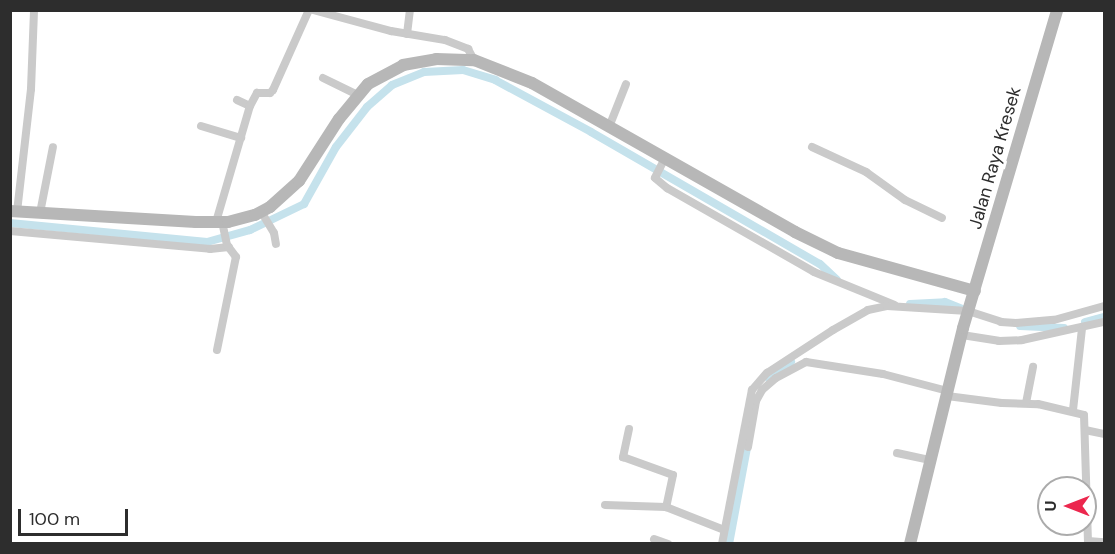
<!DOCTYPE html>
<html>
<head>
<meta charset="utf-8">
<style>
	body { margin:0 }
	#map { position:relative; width:1115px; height:554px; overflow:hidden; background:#fff; font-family:"DM Sans",sans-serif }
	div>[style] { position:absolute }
	.canal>* { height:8px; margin:-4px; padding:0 4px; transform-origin:4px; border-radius:4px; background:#c5e2ec }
	.street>* { height:8px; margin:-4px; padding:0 4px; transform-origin:4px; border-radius:4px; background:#cacaca }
	.secondary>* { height:12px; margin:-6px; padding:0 6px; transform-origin:6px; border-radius:6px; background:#b7b7b7 }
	span { translate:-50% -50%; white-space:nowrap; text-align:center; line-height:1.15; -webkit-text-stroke:6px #fff; paint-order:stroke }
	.street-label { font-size:18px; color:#2d2d2d }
	.frame { position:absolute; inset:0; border:12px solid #2d2d2d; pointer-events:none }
	.north { position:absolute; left:1037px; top:476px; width:60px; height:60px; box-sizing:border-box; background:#fff; border:2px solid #ababab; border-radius:50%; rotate:270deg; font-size:16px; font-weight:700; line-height:24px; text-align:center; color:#2d2d2d }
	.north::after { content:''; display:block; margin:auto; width:21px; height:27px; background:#ec274e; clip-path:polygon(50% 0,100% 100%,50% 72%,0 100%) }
	.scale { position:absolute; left:18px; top:509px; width:110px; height:27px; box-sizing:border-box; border:3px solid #2d2d2d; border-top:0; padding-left:8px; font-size:18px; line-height:21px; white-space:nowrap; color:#2d2d2d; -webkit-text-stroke:4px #fff; paint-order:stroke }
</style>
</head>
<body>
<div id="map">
	<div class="canal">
		<i style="left:10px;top:223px;width:198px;rotate:5.5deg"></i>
		<i style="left:207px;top:242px;width:45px;rotate:-15.6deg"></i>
		<i style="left:250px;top:230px;width:60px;rotate:-25.7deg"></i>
		<i style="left:304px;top:204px;width:65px;rotate:-60.7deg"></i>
		<i style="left:336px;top:147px;width:51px;rotate:-52.2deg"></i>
		<i style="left:367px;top:107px;width:33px;rotate:-41deg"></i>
		<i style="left:392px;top:85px;width:35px;rotate:-22deg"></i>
		<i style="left:424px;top:72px;width:39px;rotate:-3deg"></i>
		<i style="left:463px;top:70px;width:34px;rotate:17deg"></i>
		<i style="left:495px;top:80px;width:109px;rotate:28.4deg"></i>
		<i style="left:591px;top:132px;width:264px;rotate:30deg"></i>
		<i style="left:820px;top:264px;width:23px;rotate:43deg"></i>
		<i style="left:910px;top:304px;width:35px;rotate:-3deg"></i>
		<i style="left:945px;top:302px;width:18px;rotate:22deg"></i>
		<i style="left:1085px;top:322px;width:20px;rotate:-15deg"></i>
		<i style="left:1020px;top:326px;width:44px;rotate:2.6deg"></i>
		<i style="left:769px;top:379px;width:28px;rotate:-38deg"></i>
		<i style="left:729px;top:544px;width:104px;rotate:-79.4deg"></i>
	</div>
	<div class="street">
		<i style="left:313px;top:10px;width:81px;rotate:15.1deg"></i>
		<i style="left:391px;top:31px;width:55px;rotate:9.5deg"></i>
		<i style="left:445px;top:40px;width:25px;rotate:21deg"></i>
		<i style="left:468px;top:49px;width:13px;rotate:61deg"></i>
		<i style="left:407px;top:34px;width:24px;rotate:-83deg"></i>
		<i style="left:323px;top:78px;width:39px;rotate:26deg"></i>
		<i style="left:237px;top:100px;width:14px;rotate:25deg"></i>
		<i style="left:201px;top:126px;width:42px;rotate:16.7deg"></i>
		<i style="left:609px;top:127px;width:46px;rotate:-68.4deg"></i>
		<i style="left:812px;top:147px;width:60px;rotate:24.8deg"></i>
		<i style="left:866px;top:172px;width:48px;rotate:35.7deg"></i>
		<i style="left:905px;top:200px;width:41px;rotate:25.9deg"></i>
		<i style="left:665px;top:158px;width:22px;rotate:117deg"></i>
		<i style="left:655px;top:178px;width:16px;rotate:40deg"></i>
		<i style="left:667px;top:188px;width:169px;rotate:29.7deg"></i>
		<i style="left:814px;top:272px;width:87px;rotate:22.2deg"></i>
		<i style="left:17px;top:212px;width:124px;rotate:-83.5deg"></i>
		<i style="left:31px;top:89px;width:79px;rotate:-87.8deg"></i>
		<i style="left:40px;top:213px;width:67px;rotate:-78.9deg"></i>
		<i style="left:262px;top:213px;width:23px;rotate:59deg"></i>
		<i style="left:274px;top:233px;width:11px;rotate:80deg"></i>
		<i style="left:216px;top:222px;width:121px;rotate:-73.7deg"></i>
		<i style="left:250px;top:106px;width:15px;rotate:-62deg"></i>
		<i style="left:257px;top:93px;width:13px"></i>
		<i style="left:270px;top:93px;width:4px;rotate:-45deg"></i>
		<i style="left:273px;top:90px;width:88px;rotate:-65.8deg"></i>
		<i style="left:10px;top:231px;width:201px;rotate:5.1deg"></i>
		<i style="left:210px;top:249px;width:19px;rotate:-6deg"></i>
		<i style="left:962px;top:335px;width:37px;rotate:9deg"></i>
		<i style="left:999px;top:341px;width:23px;rotate:-2deg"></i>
		<i style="left:1022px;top:340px;width:84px;rotate:-12.4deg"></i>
		<i style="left:217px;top:350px;width:95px;rotate:-78.5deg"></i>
		<i style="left:236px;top:257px;width:15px;rotate:-127deg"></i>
		<i style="left:227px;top:245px;width:24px;rotate:-102deg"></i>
		<i style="left:947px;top:396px;width:55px;rotate:7.3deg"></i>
		<i style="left:1002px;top:403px;width:36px;rotate:2deg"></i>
		<i style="left:1038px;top:404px;width:47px;rotate:13.4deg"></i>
		<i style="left:1084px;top:415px;width:129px;rotate:88.2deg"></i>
		<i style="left:1026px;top:403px;width:37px;rotate:-79deg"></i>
		<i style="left:1073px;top:410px;width:81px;rotate:-83.7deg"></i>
		<i style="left:629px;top:429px;width:29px;rotate:102deg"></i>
		<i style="left:623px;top:457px;width:53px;rotate:19.8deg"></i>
		<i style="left:673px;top:475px;width:33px;rotate:102deg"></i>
		<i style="left:666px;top:507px;width:62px;rotate:21.6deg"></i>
		<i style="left:1085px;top:430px;width:19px;rotate:12deg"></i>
		<i style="left:748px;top:447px;width:47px;rotate:-80.1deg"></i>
		<i style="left:756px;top:401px;width:13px;rotate:-61deg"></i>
		<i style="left:762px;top:390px;width:18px;rotate:-41deg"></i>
		<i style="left:776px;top:378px;width:34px;rotate:-28deg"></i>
		<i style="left:806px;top:362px;width:78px;rotate:8.9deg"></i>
		<i style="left:883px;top:374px;width:67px;rotate:14.7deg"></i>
		<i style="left:897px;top:453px;width:34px;rotate:12deg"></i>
		<i style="left:605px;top:505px;width:61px;rotate:1.9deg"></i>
		<i style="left:654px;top:539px;width:15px;rotate:20deg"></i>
		<i style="left:1088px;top:541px;width:16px;rotate:4deg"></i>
		<i style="left:722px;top:544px;width:157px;rotate:-79deg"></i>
		<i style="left:752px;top:390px;width:23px;rotate:-49deg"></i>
		<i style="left:767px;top:373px;width:79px;rotate:-33.1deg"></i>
		<i style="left:833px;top:330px;width:40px;rotate:-29.7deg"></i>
		<i style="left:868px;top:310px;width:19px;rotate:-12deg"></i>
		<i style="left:887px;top:306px;width:81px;rotate:3.5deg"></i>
		<i style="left:968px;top:311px;width:35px;rotate:18deg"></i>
		<i style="left:1001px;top:322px;width:15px;rotate:4deg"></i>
		<i style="left:1016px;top:323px;width:38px;rotate:-5deg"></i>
		<i style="left:1054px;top:320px;width:52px;rotate:-15.6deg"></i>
	</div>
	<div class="secondary">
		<i style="left:10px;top:211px;width:186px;rotate:3.4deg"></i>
		<i style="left:196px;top:222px;width:32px"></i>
		<i style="left:228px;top:222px;width:28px;rotate:-15deg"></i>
		<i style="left:255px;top:215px;width:17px;rotate:-28deg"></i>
		<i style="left:270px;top:207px;width:39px;rotate:-42deg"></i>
		<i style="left:299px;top:181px;width:74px;rotate:-57.2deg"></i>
		<i style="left:339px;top:119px;width:45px;rotate:-50.4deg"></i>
		<i style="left:368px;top:84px;width:40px;rotate:-28deg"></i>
		<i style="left:403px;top:65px;width:34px;rotate:-10deg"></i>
		<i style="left:436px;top:59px;width:38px;rotate:2deg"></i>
		<i style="left:474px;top:60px;width:62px;rotate:21.6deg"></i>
		<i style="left:532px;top:83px;width:302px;rotate:29.5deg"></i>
		<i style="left:795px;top:232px;width:48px;rotate:26deg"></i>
		<i style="left:838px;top:253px;width:142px;rotate:15.5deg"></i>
		<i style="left:910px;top:544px;width:222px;rotate:-76.2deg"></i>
		<i style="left:963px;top:328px;width:332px;rotate:-73.5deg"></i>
	</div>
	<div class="street-label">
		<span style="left:995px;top:158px;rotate:-74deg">Jalan Raya Kresek</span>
	</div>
	<div class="frame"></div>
	<div class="north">U</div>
	<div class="scale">100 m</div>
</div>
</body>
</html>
